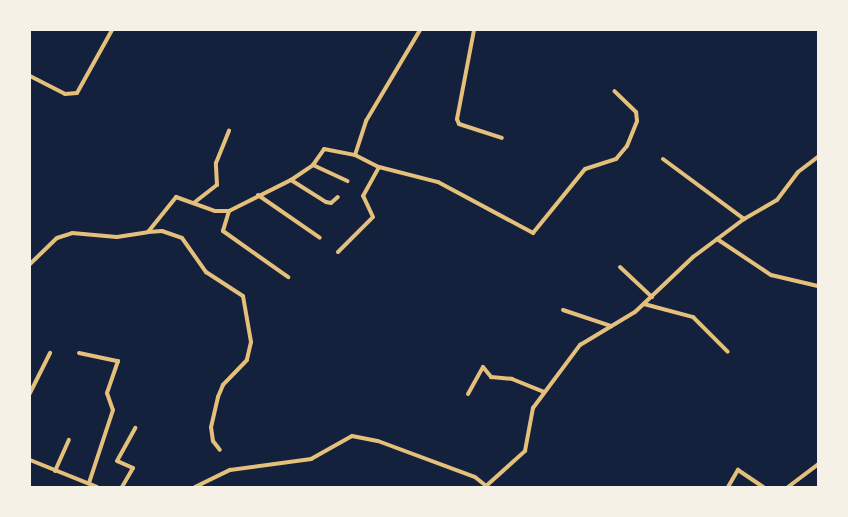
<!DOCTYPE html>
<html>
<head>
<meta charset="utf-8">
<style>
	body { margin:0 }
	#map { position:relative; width:848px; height:517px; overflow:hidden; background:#14213d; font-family:"Archivo Narrow",sans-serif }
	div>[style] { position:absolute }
	.minor>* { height:4px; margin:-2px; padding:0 2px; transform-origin:2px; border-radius:2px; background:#e5c07b }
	span { translate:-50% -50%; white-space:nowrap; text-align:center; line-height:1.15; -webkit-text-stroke:4px #f6f1e7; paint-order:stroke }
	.frame { position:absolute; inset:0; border:31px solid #f6f1e7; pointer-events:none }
</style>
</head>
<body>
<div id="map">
	<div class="minor">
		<i style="left:474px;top:30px;width:91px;rotate:100.8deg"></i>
		<i style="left:457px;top:119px;width:5px;rotate:68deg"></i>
		<i style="left:459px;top:124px;width:45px;rotate:18deg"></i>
		<i style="left:30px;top:76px;width:39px;rotate:27deg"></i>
		<i style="left:65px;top:94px;width:12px;rotate:-5deg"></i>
		<i style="left:77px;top:93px;width:72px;rotate:-60.9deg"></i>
		<i style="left:355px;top:155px;width:27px;rotate:27deg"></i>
		<i style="left:379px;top:167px;width:61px;rotate:14.3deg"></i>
		<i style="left:438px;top:182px;width:108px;rotate:28.2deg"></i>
		<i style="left:533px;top:233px;width:82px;rotate:-50.9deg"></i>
		<i style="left:585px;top:169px;width:33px;rotate:-18deg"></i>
		<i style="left:616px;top:159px;width:17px;rotate:-50deg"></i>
		<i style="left:627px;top:146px;width:27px;rotate:-68deg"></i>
		<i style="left:637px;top:121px;width:9px;rotate:-96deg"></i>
		<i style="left:636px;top:112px;width:30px;rotate:-136deg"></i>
		<i style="left:663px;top:159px;width:101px;rotate:36.5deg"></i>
		<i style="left:313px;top:165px;width:38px;rotate:25deg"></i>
		<i style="left:291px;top:180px;width:41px;rotate:32.2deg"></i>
		<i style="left:326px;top:202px;width:5px;rotate:11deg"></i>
		<i style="left:331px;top:203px;width:9px;rotate:-41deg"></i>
		<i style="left:258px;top:195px;width:75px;rotate:34.7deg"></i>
		<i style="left:195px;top:202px;width:28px;rotate:-38deg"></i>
		<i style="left:217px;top:185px;width:22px;rotate:-93deg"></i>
		<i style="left:216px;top:163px;width:35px;rotate:-68deg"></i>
		<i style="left:229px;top:211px;width:21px;rotate:107deg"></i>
		<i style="left:223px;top:231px;width:80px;rotate:35.3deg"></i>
		<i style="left:148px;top:232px;width:14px;rotate:-4deg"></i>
		<i style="left:162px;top:231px;width:21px;rotate:19deg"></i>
		<i style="left:182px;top:238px;width:42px;rotate:54.8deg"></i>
		<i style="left:206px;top:272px;width:44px;rotate:33deg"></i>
		<i style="left:243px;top:296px;width:47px;rotate:80.1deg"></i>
		<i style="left:251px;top:342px;width:18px;rotate:103deg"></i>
		<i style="left:247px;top:360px;width:35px;rotate:134deg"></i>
		<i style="left:223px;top:385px;width:13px;rotate:113deg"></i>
		<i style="left:218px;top:397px;width:31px;rotate:103deg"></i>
		<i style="left:211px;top:427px;width:14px;rotate:82deg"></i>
		<i style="left:213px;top:441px;width:11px;rotate:52deg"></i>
		<i style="left:717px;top:239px;width:65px;rotate:33.7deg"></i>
		<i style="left:771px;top:275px;width:48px;rotate:13.2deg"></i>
		<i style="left:338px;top:252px;width:49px;rotate:-45deg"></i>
		<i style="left:373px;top:217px;width:23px;rotate:-115deg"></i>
		<i style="left:363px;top:196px;width:33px;rotate:-61deg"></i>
		<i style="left:30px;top:264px;width:37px;rotate:-44deg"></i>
		<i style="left:57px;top:238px;width:16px;rotate:-18deg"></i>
		<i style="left:72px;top:233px;width:45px;rotate:5.1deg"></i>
		<i style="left:117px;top:237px;width:31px;rotate:-9deg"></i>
		<i style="left:148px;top:232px;width:45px;rotate:-51.3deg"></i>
		<i style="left:176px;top:197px;width:41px;rotate:19.7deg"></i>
		<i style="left:215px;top:211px;width:14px"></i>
		<i style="left:229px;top:211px;width:69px;rotate:-26.6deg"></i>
		<i style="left:291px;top:180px;width:27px;rotate:-34deg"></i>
		<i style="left:313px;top:165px;width:19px;rotate:-55deg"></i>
		<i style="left:324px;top:149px;width:32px;rotate:11deg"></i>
		<i style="left:355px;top:155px;width:36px;rotate:-72deg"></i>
		<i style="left:366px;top:121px;width:106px;rotate:-59.3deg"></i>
		<i style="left:620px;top:267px;width:44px;rotate:43.2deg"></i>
		<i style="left:644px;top:304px;width:51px;rotate:14.9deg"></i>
		<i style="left:693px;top:317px;width:49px;rotate:45deg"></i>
		<i style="left:563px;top:310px;width:51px;rotate:18.4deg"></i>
		<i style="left:79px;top:353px;width:40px;rotate:12deg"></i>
		<i style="left:118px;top:361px;width:34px;rotate:109deg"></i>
		<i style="left:107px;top:393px;width:18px;rotate:71deg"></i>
		<i style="left:113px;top:410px;width:77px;rotate:108.2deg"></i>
		<i style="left:30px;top:393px;width:45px;rotate:-63.4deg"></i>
		<i style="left:468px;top:394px;width:31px;rotate:-61deg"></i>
		<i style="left:483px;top:367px;width:13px;rotate:51deg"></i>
		<i style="left:491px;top:377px;width:21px;rotate:5deg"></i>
		<i style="left:512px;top:379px;width:35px;rotate:22deg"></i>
		<i style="left:30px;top:460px;width:72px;rotate:21.9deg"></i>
		<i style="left:55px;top:471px;width:34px;rotate:-66deg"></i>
		<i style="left:122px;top:487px;width:22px;rotate:-60deg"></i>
		<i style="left:133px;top:468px;width:17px;rotate:-156deg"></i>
		<i style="left:117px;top:461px;width:38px;rotate:-61deg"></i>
		<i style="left:195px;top:487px;width:39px;rotate:-26deg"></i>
		<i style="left:230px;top:470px;width:82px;rotate:-7.7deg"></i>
		<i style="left:311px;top:459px;width:47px;rotate:-29.3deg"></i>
		<i style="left:352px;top:436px;width:26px;rotate:11deg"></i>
		<i style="left:378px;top:441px;width:103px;rotate:20.4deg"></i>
		<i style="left:475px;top:477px;width:14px;rotate:39deg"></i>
		<i style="left:485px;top:487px;width:54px;rotate:-42deg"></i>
		<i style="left:525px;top:451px;width:44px;rotate:-79.5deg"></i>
		<i style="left:533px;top:408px;width:79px;rotate:-53.3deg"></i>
		<i style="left:580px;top:345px;width:64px;rotate:-31deg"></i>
		<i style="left:635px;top:312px;width:80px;rotate:-43.5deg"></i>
		<i style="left:693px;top:257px;width:64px;rotate:-36.7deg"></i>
		<i style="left:744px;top:219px;width:38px;rotate:-30deg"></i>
		<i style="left:777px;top:200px;width:35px;rotate:-53deg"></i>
		<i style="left:798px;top:172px;width:25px;rotate:-37deg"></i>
		<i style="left:728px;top:487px;width:20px;rotate:-60deg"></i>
		<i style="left:738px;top:470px;width:30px;rotate:34deg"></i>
		<i style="left:788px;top:487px;width:38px;rotate:-37deg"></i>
	</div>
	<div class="frame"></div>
</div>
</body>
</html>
